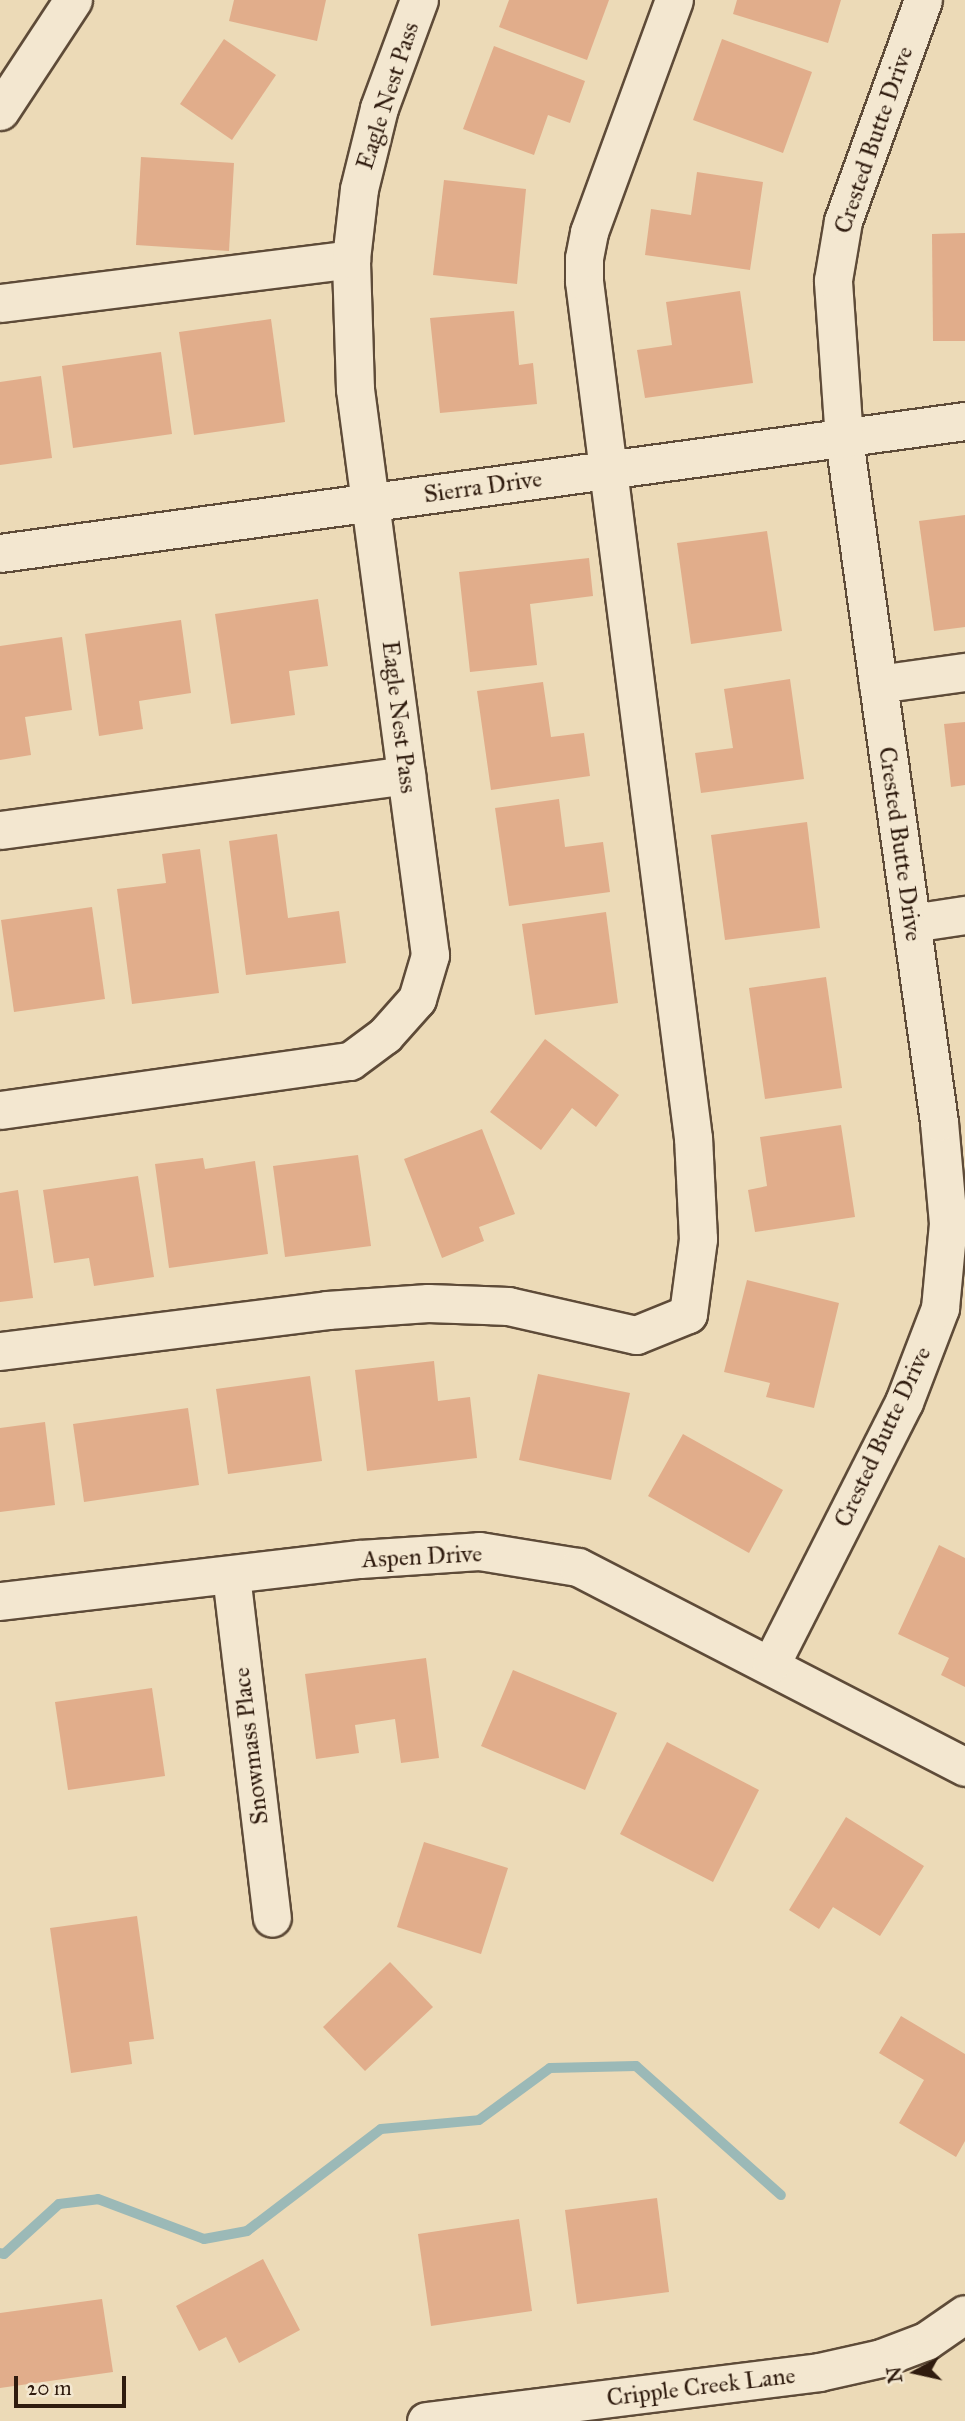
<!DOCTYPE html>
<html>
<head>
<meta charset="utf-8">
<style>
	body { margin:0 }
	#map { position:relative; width:965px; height:2421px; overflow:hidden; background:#ecdab7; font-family:"IM FELL Great Primer",serif }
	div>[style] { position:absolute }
	.stream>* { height:10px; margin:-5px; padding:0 5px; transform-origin:5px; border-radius:5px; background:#9bb9b7 }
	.building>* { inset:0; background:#e1ad8b }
	.roads { filter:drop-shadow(2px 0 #5e4b38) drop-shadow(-2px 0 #5e4b38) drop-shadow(0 2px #5e4b38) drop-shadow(0 -2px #5e4b38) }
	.minor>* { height:37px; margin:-18.5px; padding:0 18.5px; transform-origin:18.5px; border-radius:18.5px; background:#f3e7d0 }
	span { translate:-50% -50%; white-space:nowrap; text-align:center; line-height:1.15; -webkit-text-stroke:6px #f3e7d0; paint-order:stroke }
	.street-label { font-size:24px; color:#2f1b0e }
	.north { position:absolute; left:881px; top:2337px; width:70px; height:70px; -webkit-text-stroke:5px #f3e7d0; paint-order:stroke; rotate:262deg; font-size:19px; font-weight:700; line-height:28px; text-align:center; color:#2f1b0e }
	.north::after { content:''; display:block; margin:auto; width:24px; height:32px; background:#2f1b0e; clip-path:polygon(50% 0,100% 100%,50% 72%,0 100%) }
	.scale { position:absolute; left:14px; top:2376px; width:112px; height:32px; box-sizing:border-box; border:4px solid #2f1b0e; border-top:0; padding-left:9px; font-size:21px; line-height:24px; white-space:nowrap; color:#2f1b0e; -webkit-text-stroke:5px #f3e7d0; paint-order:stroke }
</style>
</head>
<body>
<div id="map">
	<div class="stream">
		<i style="left:0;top:2253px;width:4px;rotate:14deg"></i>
		<i style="left:4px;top:2254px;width:74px;rotate:-42.3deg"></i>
		<i style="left:59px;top:2204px;width:39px;rotate:-7deg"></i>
		<i style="left:98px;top:2199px;width:113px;rotate:20.7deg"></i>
		<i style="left:204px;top:2239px;width:44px;rotate:-10.5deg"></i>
		<i style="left:247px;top:2231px;width:168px;rotate:-37.3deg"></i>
		<i style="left:381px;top:2129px;width:98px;rotate:-5.2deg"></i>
		<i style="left:479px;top:2120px;width:88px;rotate:-36.2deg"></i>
		<i style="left:550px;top:2068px;width:86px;rotate:-1.3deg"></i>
		<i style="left:636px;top:2066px;width:194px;rotate:41.7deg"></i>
	</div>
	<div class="building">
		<i style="clip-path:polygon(234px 0,326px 0,317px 41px,229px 21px)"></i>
		<i style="clip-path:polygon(509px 0,609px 0,587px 60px,499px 27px)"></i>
		<i style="clip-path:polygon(737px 0,841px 0,828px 43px,733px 14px)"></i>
		<i style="clip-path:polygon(224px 39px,276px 75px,232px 140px,180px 104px)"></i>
		<i style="clip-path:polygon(722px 39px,812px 72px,783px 153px,693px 120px)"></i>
		<i style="clip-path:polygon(494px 46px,585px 81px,570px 123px,548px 115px,534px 155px,463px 129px)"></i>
		<i style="clip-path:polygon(141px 157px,234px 163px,229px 251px,136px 245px)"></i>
		<i style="clip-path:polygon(697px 172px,763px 182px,750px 270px,645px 255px,651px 209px,691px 215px)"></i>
		<i style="clip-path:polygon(444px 180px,526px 189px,517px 284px,433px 275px)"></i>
		<i style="clip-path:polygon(965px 233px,965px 341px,933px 341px,932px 234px)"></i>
		<i style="clip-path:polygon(740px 291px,753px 383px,645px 398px,637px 350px,672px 345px,666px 302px)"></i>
		<i style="clip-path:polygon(514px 311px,519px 365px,533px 363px,537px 404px,440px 413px,430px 318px)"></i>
		<i style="clip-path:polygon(271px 319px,285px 422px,194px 435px,179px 332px)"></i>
		<i style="clip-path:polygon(161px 352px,172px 434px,73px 448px,62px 366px)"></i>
		<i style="clip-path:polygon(41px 376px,52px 458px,0 465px,0 382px)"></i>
		<i style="clip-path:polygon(965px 515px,965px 627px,934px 631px,919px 521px)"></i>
		<i style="clip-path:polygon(767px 531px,782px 631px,691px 644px,677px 543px)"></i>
		<i style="clip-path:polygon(589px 558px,593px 596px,530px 604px,537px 665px,470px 672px,459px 572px)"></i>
		<i style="clip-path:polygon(318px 599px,328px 666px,289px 671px,295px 715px,231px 724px,215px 614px)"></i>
		<i style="clip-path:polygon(181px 620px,191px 693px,139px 701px,143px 729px,99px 736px,85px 634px)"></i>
		<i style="clip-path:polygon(62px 637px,72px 710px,25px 717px,31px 755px,0 760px,0 646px)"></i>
		<i style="clip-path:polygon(790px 679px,804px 779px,701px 793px,695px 753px,733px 748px,724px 689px)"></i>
		<i style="clip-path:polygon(543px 682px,551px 737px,584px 733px,590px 776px,491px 790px,477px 691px)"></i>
		<i style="clip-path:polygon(965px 722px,965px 785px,951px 787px,944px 724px)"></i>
		<i style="clip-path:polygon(559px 799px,565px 847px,603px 842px,610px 892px,509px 906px,495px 808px)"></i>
		<i style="clip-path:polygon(807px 822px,820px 928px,725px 940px,711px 835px)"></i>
		<i style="clip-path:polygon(277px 834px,288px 918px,339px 911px,346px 963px,246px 975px,229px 841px)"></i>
		<i style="clip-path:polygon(200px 849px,219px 993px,132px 1004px,117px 889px,166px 883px,162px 854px)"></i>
		<i style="clip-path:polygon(92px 907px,105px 999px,14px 1012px,1px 920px)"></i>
		<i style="clip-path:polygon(606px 912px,618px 1003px,535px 1015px,522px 924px)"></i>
		<i style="clip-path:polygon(826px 977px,842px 1088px,765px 1099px,749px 988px)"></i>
		<i style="clip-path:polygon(545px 1039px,619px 1095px,596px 1127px,572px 1108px,541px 1150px,490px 1112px)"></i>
		<i style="clip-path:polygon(841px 1125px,855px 1217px,755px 1232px,748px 1190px,767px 1186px,760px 1137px)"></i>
		<i style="clip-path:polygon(482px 1129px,515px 1214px,479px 1227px,484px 1241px,442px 1258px,404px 1159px)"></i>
		<i style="clip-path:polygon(358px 1155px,371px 1246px,285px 1257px,273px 1166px)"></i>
		<i style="clip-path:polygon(203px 1158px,205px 1169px,255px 1161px,268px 1254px,169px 1268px,155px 1164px)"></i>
		<i style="clip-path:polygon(138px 1176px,154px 1277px,94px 1286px,89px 1258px,54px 1263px,43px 1190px)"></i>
		<i style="clip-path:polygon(18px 1190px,33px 1298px,0 1302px,0 1193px)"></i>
		<i style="clip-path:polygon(747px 1280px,839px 1303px,814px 1408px,766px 1397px,770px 1383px,724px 1372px)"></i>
		<i style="clip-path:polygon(434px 1361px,438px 1401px,470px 1397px,477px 1458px,367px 1471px,355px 1370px)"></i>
		<i style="clip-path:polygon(538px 1374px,630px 1393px,611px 1480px,519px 1460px)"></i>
		<i style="clip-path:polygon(310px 1376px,322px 1461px,228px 1474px,216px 1389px)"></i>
		<i style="clip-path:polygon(188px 1408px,199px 1485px,84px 1502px,73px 1424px)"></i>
		<i style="clip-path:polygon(45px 1422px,55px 1505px,0 1512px,0 1428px)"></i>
		<i style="clip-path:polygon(683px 1434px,783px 1490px,749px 1553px,648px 1496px)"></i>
		<i style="clip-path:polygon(939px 1545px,965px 1558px,965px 1687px,941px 1675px,949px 1658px,898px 1634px)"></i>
		<i style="clip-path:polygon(426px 1658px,439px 1758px,401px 1763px,395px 1719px,355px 1725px,359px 1753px,316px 1759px,305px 1674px)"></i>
		<i style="clip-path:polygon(513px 1670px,617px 1713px,585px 1790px,481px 1746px)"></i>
		<i style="clip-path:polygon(152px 1688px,165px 1776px,68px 1790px,55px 1702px)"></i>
		<i style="clip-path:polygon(667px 1742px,759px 1790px,713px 1882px,620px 1834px)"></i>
		<i style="clip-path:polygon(846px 1817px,924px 1866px,880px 1936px,833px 1907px,819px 1929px,789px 1910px)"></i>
		<i style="clip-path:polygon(424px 1842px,508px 1868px,481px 1954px,397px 1927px)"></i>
		<i style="clip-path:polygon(137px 1916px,154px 2039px,129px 2042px,132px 2064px,71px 2073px,50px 1928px)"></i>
		<i style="clip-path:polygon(390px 1962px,433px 2007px,365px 2071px,323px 2027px)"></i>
		<i style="clip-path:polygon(901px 2016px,965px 2054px,965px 2141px,956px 2157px,899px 2123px,924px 2080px,879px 2053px)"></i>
		<i style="clip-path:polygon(657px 2198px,669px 2292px,577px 2304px,565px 2210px)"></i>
		<i style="clip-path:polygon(519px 2219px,532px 2311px,431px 2326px,418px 2234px)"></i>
		<i style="clip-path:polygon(263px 2259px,300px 2330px,239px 2363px,226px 2337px,199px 2351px,176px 2306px)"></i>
		<i style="clip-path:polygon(102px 2299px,113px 2372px,0 2388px,0 2313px)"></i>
	</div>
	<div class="roads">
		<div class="minor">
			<i style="left:0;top:111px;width:133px;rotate:-56.7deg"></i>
			<i style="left:0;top:303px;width:354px;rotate:-7.1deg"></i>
			<i style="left:0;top:553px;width:974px;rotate:-7.79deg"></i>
			<i style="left:878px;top:684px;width:88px;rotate:-7.9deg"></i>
			<i style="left:0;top:830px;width:410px;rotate:-7.7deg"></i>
			<i style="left:912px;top:923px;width:54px;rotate:-8.6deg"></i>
			<i style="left:0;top:1110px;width:353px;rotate:-8deg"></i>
			<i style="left:350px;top:1061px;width:44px;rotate:-36.6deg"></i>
			<i style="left:385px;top:1035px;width:48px;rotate:-48.4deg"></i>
			<i style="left:417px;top:999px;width:46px;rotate:-73.5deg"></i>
			<i style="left:430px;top:955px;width:571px;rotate:-97.55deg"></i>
			<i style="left:355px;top:389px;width:130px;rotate:-91.8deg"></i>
			<i style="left:351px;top:259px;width:70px;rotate:-83.5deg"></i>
			<i style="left:359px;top:189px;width:83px;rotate:-76.1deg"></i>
			<i style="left:379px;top:108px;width:115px;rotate:-69.7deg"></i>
			<i style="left:0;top:1351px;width:330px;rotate:-7.1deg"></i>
			<i style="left:327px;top:1310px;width:101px;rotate:-4deg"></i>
			<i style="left:428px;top:1303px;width:80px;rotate:2.1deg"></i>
			<i style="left:508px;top:1306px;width:131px;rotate:12.8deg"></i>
			<i style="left:636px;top:1335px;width:56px;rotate:-22deg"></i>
			<i style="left:688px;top:1314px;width:76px;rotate:-82.4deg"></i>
			<i style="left:698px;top:1239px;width:101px;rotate:-92.8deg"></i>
			<i style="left:693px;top:1138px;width:864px;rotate:-97.25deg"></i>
			<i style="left:584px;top:281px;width:23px;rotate:-90deg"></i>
			<i style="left:584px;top:258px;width:26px;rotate:-79deg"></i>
			<i style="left:589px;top:232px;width:247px;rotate:-69.9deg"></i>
			<i style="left:231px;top:1575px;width:345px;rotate:83.2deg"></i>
			<i style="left:0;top:1601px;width:362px;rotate:-6.7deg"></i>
			<i style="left:360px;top:1559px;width:119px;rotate:-3.8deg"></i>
			<i style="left:479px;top:1551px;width:100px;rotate:9.2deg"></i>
			<i style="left:578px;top:1567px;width:436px;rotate:27.3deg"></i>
			<i style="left:771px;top:1664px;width:294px;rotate:-63.1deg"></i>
			<i style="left:904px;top:1402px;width:101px;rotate:-69deg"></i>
			<i style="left:940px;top:1308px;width:85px;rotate:-84.6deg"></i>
			<i style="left:948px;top:1223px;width:101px;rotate:-95.1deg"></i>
			<i style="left:939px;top:1122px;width:690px;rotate:-97.92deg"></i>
			<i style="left:844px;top:439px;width:159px;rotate:-94deg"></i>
			<i style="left:833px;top:280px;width:60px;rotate:-80.4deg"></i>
			<i style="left:843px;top:221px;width:235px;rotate:-70.1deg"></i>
			<i style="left:426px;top:2421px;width:396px;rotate:-7.1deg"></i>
			<i style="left:819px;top:2372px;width:64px;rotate:-12.7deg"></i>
			<i style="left:881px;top:2358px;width:48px;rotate:-20.7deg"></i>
			<i style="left:926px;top:2341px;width:47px;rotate:-34.7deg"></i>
		</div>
	</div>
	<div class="street-label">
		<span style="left:388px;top:96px;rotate:-72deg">Eagle Nest Pass</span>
		<span style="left:874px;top:140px;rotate:-71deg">Crested Butte Drive</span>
		<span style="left:483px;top:487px;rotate:-8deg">Sierra Drive</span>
		<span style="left:399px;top:717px;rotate:83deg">Eagle Nest Pass</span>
		<span style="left:900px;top:844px;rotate:82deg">Crested Butte Drive</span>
		<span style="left:883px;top:1437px;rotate:-65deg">Crested Butte Drive</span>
		<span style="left:422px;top:1557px;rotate:-3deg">Aspen Drive</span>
		<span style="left:251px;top:1746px;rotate:-97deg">Snowmass Place</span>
		<span style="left:701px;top:2387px;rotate:-7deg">Cripple Creek Lane</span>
	</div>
	<div class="north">N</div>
	<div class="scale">20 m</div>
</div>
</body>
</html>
